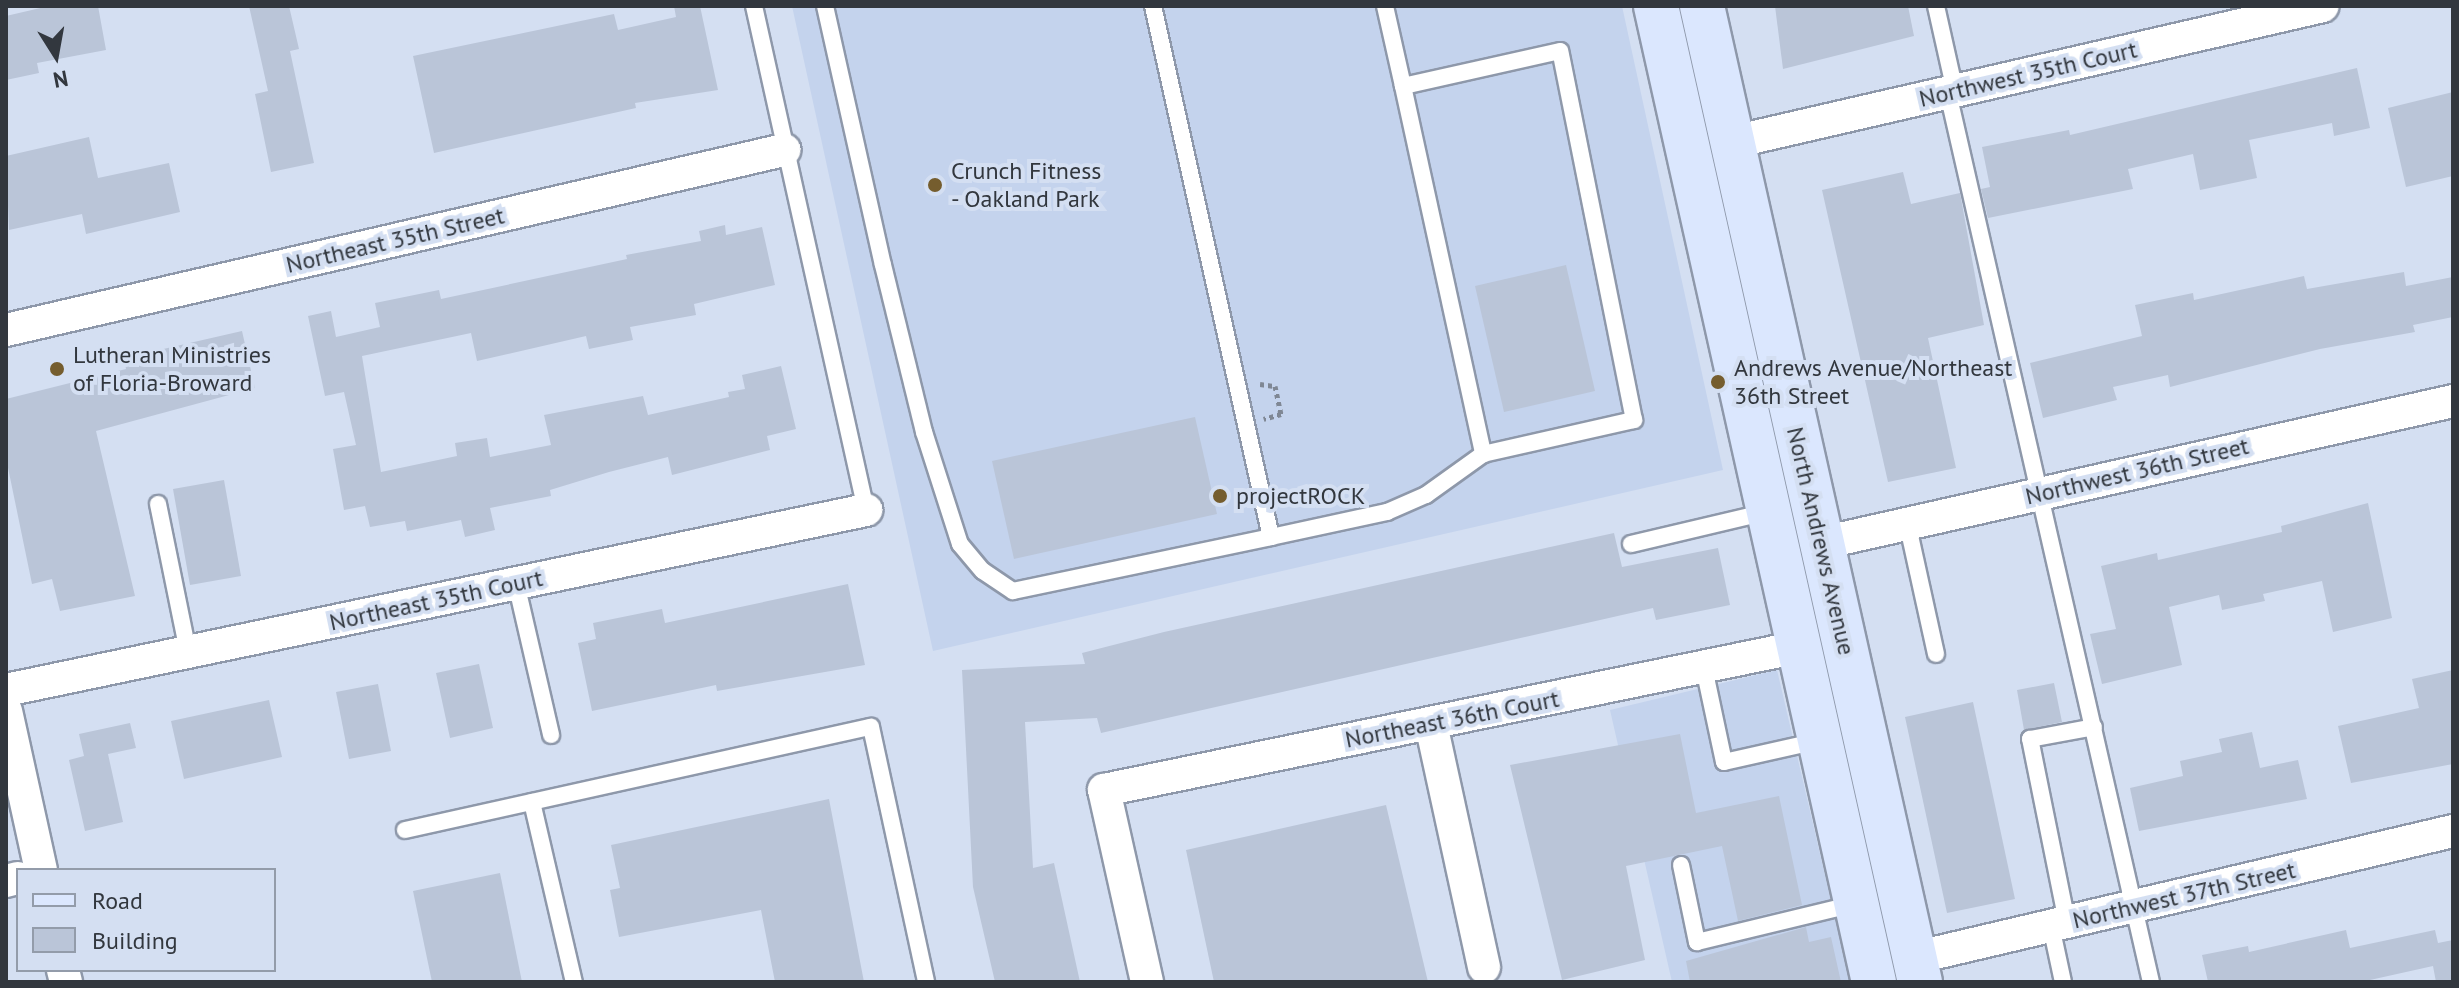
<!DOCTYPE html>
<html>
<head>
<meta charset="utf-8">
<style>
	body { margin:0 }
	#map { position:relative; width:2459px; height:988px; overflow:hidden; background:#d4dff2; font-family:"PT Sans",sans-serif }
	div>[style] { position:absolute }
	.built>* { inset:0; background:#c4d3ed }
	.building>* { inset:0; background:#bac5d8 }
	.path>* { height:5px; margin-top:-2.5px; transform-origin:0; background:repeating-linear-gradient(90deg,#7f8794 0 4px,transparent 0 8px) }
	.roads { filter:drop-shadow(2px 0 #8e98aa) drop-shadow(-2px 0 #8e98aa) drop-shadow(0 2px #8e98aa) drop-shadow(0 -2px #8e98aa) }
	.service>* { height:16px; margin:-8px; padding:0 8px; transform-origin:8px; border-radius:8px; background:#fff }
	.minor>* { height:32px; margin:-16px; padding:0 16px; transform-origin:16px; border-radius:16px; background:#fff }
	.secondary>* { height:44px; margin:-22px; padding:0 22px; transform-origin:22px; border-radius:22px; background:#dbe7fe }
	.dots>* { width:22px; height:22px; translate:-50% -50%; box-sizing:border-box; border:4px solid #d4dff2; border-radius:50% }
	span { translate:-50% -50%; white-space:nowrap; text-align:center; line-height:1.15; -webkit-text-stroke:8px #d4dff2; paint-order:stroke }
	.street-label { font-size:24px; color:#32373e }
	.poi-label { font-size:24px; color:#32373e }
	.left { translate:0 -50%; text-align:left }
	.frame { position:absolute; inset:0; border:8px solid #32373e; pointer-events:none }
	.legend { position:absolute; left:16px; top:868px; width:260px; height:104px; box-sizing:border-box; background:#d4dff2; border:2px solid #939caa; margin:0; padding:10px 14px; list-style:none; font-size:24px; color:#32373e }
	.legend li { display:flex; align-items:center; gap:16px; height:40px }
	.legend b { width:40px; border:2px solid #939caa }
	.north { position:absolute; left:16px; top:16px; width:80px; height:80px; -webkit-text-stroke:6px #d4dff2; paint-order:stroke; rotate:169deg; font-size:22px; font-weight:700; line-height:32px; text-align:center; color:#32373e }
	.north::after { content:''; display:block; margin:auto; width:28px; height:36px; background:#32373e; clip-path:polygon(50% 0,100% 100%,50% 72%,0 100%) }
</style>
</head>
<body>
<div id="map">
	<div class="built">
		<i style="clip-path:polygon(792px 6px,1622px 6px,1723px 470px,933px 651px)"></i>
		<i style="clip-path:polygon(1777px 670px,1850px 982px,1672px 982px,1610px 710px)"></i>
	</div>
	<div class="building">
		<i style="clip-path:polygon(49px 6px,98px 6px,106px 50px,37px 63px,39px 73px,6px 80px,6px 16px)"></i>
		<i style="clip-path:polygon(249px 6px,289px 6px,299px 49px,290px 51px,314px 163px,271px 172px,255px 94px,268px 91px)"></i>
		<i style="clip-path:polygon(674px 6px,700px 6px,718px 90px,635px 103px,636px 108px,434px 153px,413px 56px,614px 14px,618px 30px,676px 17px)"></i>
		<i style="clip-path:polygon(1775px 6px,1908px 6px,1914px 36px,1783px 69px)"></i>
		<i style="clip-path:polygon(2357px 68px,2370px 128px,2334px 136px,2332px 123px,2249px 140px,2257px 178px,2200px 190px,2193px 154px,2128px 169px,2133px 189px,1988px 218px,1981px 189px,1990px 187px,1982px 147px,2069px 130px,2070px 135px)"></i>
		<i style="clip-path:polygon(2453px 92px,2453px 176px,2406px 187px,2388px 108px)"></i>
		<i style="clip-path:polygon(89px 137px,98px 178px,169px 163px,180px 212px,86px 234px,82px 214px,9px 230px,6px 156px)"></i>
		<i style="clip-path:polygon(1903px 172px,1911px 204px,1960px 193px,1984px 325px,1928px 338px,1956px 468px,1888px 482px,1822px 190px)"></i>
		<i style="clip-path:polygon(725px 225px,726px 235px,762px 227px,775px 285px,694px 304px,696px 315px,630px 327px,633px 340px,589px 349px,586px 336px,477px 361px,471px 333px,362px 356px,381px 472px,457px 456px,455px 443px,487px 438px,490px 457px,551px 445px,544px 415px,643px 396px,648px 415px,729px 397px,728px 392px,745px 389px,742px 375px,781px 366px,796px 429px,767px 436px,770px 450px,672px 475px,668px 457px,609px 472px,550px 490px,551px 496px,490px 508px,495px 530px,465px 537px,461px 520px,407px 531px,405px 521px,370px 527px,365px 506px,344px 510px,333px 449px,356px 445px,344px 392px,325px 396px,308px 316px,331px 311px,336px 337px,380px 327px,375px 303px,439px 290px,441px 299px,627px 259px,626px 255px,701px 241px,699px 231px)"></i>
		<i style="clip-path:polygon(1566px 265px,1595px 391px,1504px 412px,1475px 286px)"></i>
		<i style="clip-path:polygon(2404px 272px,2406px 286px,2453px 277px,2453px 317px,2413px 325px,2415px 332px,2320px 349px,2170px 387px,2168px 375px,2113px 387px,2117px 400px,2043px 418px,2030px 363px,2142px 336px,2135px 305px,2193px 293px,2194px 300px,2304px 276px,2307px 289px)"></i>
		<i style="clip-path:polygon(242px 331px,255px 388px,96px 431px,135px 596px,60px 611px,52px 579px,32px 584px,6px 458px,6px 399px,126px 369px,124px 358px)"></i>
		<i style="clip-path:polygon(1195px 417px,1217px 514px,1014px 559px,992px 461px)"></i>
		<i style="clip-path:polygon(224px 480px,241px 576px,190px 585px,173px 489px)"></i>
		<i style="clip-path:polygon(2368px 503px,2392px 618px,2333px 632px,2322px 581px,2263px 594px,2265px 601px,2222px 610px,2219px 595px,2169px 607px,2182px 665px,2102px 684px,2090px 634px,2116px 629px,2101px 566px,2157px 553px,2158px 560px,2282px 532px,2281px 526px)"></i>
		<i style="clip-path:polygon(1614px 533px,1622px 567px,1718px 548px,1730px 605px,1656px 620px,1653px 608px,1101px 733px,1097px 718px,1025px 722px,1033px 868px,1054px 863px,1080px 982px,995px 982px,973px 887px,962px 670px,1085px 664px,1082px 653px,1164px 632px)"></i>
		<i style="clip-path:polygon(848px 584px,865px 665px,717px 691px,716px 685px,592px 711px,578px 643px,596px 639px,593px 623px,662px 609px,665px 623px)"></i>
		<i style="clip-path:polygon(479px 664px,493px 728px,450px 738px,436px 673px)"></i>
		<i style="clip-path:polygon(2453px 670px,2453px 764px,2351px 783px,2338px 726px,2419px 708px,2412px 679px)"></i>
		<i style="clip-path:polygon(2054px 683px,2062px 722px,2024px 730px,2017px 690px)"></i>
		<i style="clip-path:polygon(378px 684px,391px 751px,349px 759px,336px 692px)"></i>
		<i style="clip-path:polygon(269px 700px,282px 757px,184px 779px,171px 721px)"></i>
		<i style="clip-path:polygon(1973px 702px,2015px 899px,1947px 913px,1905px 717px)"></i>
		<i style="clip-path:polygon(130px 723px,136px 748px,108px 754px,123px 822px,85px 831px,69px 760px,84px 756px,79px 734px)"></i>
		<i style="clip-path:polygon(2252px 732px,2260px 768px,2298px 760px,2307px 799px,2139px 831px,2130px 788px,2183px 776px,2180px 761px,2222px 752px,2219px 739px)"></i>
		<i style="clip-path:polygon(1680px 734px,1696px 813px,1779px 796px,1802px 905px,1738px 921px,1722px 846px,1626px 866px,1645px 960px,1562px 980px,1510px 765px)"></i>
		<i style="clip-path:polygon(829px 799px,864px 982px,775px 982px,761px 910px,619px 937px,610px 890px,620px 888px,611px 845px)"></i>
		<i style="clip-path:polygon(1386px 805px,1428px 982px,1214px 982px,1186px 850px)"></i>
		<i style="clip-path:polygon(500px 873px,522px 982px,432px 982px,413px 891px)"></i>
		<i style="clip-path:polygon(1806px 927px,1809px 942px,1831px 937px,1841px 982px,1690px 982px,1686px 961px)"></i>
		<i style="clip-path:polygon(2346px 930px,2350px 948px,2435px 930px,2438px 943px,2453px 940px,2453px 982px,2436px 982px,2433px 966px,2361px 982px,2208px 982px,2202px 955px,2248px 946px,2249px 952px)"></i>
	</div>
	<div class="path">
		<i style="left:1260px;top:384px;width:15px;rotate:8deg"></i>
		<i style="left:1275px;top:386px;width:29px;rotate:78deg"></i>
		<i style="left:1281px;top:414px;width:18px;rotate:164deg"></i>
	</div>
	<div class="roads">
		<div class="service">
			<i style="left:754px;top:6px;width:516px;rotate:77.47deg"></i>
			<i style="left:825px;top:6px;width:265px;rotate:77.4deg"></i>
			<i style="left:883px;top:265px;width:172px;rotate:76.2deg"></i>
			<i style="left:924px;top:432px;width:118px;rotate:72.2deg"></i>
			<i style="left:960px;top:544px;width:35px;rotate:50deg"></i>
			<i style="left:983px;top:571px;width:36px;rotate:34deg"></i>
			<i style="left:1013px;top:591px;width:264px;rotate:-11.8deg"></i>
			<i style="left:1153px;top:6px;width:544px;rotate:77.47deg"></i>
			<i style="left:1271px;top:537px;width:119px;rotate:-12.2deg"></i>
			<i style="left:1387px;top:512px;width:43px;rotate:-23.6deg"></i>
			<i style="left:1426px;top:495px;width:70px;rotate:-35.7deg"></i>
			<i style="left:1483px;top:454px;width:155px;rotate:-12.7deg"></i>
			<i style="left:1634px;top:420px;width:376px;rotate:-101.3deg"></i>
			<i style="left:1560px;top:51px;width:161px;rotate:167.4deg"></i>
			<i style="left:1403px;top:86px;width:82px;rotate:-102.7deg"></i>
			<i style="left:1936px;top:6px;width:87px;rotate:77.4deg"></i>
			<i style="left:1403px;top:86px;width:377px;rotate:77.7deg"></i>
			<i style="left:1948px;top:93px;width:912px;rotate:77.14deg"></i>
			<i style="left:158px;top:504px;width:151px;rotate:78.5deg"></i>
			<i style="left:1907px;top:522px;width:135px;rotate:77.6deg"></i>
			<i style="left:1631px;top:544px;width:139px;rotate:-13.3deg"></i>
			<i style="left:516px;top:583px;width:156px;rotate:77deg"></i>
			<i style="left:1704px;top:668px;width:96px;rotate:78deg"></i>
			<i style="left:1724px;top:762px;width:96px;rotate:-12.6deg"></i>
			<i style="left:532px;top:802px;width:185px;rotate:76.9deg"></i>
			<i style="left:405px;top:830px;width:477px;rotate:-12.5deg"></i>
			<i style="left:871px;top:727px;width:261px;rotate:77.8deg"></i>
			<i style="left:1681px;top:865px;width:79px;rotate:78.3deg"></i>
			<i style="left:1697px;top:942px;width:162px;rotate:-13.6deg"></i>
			<i style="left:2067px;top:922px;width:187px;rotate:-101.4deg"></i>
			<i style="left:2030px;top:739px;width:65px;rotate:-10.6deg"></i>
			<i style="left:2051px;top:926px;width:57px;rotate:77.9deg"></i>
		</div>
		<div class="minor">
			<i style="left:1733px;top:142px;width:605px;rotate:-12.98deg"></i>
			<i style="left:6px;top:330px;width:799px;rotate:-13.03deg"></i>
			<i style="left:1822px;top:543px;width:647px;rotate:-12.68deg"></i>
			<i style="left:6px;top:690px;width:879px;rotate:-11.82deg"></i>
			<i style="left:6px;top:711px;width:163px;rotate:77.6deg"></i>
			<i style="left:1431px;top:724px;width:249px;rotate:77.7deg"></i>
			<i style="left:6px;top:881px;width:12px;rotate:-14deg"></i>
			<i style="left:1914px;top:958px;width:554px;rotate:-13.26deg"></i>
			<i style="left:63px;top:970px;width:12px;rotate:76deg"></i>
			<i style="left:1147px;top:982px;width:197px;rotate:-102.6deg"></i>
			<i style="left:1104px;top:790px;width:710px;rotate:-11.63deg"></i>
		</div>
		<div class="secondary">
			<i style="left:1656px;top:6px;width:1000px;rotate:77.41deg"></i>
			<i style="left:1702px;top:6px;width:1000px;rotate:77.41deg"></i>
		</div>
	</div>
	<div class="dots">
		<i style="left:935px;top:185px;background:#755d2e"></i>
		<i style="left:57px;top:369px;background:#755d2e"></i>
		<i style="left:1718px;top:382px;background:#755d2e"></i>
		<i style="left:1220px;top:496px;background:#755d2e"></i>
	</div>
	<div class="street-label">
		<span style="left:2028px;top:74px;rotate:-13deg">Northwest 35th Court</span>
		<span style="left:395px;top:240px;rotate:-13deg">Northeast 35th Street</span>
		<span style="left:2137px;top:471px;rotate:-13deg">Northwest 36th Street</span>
		<span style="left:1821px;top:541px;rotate:77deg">North Andrews Avenue</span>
		<span style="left:436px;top:600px;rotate:-12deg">Northeast 35th Court</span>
		<span style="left:1452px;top:719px;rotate:-11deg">Northeast 36th Court</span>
		<span style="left:2184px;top:895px;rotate:-13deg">Northwest 37th Street</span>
	</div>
	<div class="poi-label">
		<span class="left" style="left:951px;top:185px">Crunch Fitness<br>- Oakland Park</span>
		<span class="left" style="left:73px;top:369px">Lutheran Ministries<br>of Floria-Broward</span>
		<span class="left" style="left:1734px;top:382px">Andrews Avenue/Northeast<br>36th Street</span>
		<span class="left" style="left:1236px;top:496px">projectROCK</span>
	</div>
	<div class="frame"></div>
	<ul class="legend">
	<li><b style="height:10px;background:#dbe7fe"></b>Road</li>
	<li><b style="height:22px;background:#bac5d8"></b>Building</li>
	</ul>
	<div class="north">N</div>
</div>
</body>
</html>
